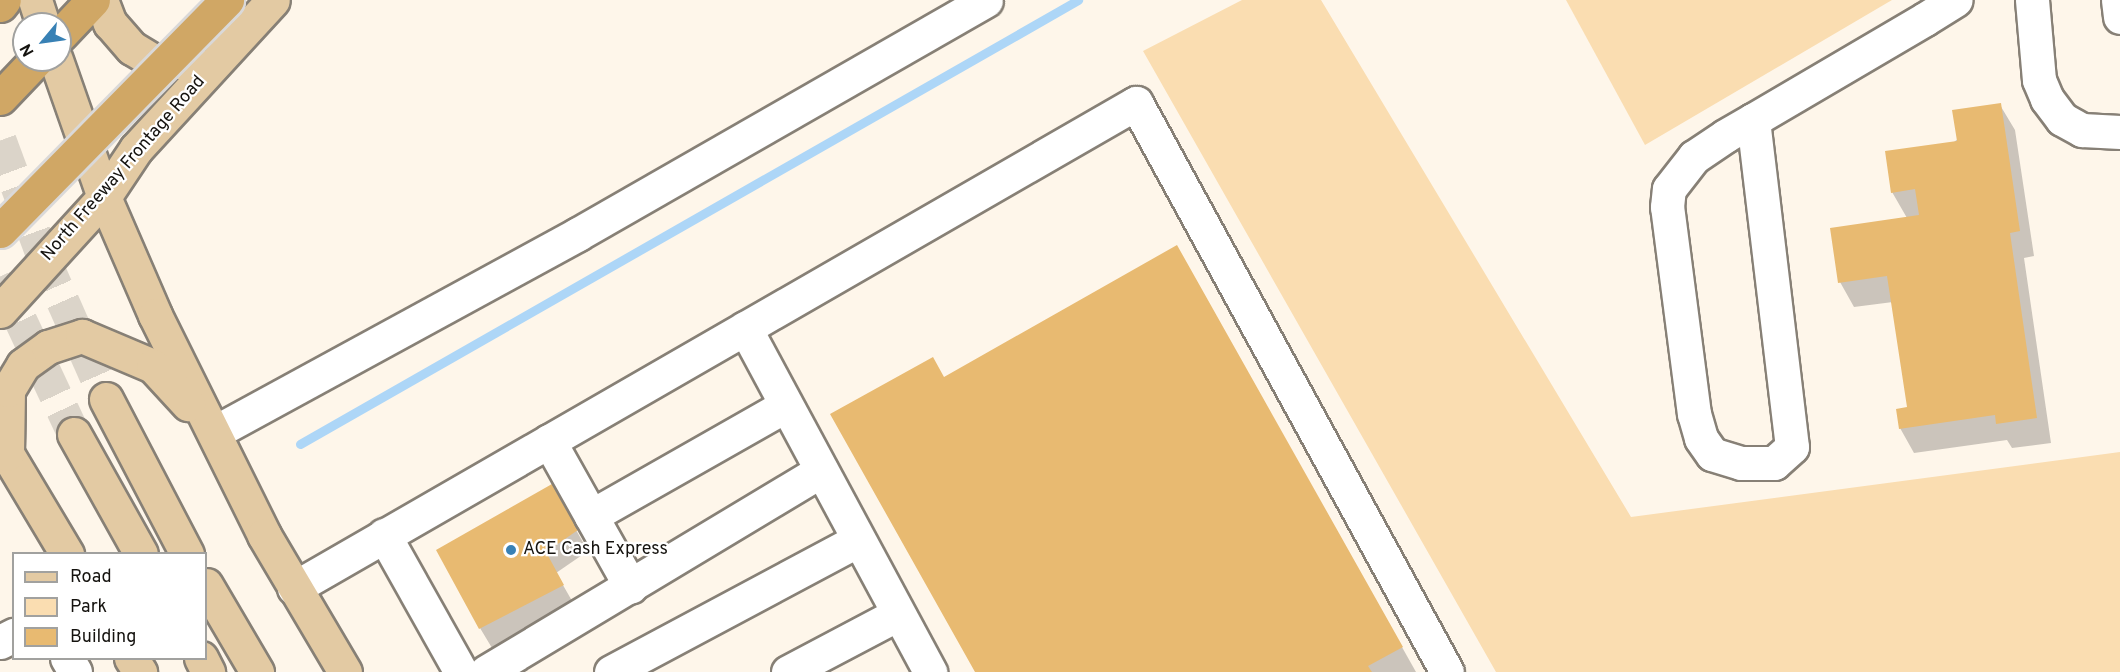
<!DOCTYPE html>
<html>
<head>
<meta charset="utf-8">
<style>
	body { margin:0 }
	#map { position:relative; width:2120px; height:672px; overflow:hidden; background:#fef6ea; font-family:Overpass,sans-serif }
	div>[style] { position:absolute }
	.green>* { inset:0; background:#faddb1 }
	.shadow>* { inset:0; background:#0003 }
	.stream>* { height:9px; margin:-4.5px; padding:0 4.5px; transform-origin:4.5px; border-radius:4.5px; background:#add6f7 }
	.building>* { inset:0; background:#e8ba71 }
	.major-tunnel>* { height:33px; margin-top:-16.5px; transform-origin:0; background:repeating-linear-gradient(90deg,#dbd4c9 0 33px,transparent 0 49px) }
	.roads { filter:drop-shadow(2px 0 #878076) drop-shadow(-2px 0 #878076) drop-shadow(0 2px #878076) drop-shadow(0 -2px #878076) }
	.minor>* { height:33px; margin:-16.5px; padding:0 16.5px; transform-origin:16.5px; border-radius:16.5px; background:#fff }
	.major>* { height:33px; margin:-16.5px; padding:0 16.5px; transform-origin:16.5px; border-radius:16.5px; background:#e3caa3 }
	.highway>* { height:33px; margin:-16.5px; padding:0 16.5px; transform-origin:16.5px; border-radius:16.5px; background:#d0a765 }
	.bridges { filter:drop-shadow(2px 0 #dad9d9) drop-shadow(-2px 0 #dad9d9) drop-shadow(0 2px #dad9d9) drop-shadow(0 -2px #dad9d9) }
	.highway-bridge>* { height:33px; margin:-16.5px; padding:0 16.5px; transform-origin:16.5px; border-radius:16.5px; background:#d0a765 }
	.dots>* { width:16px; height:16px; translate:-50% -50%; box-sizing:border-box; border:3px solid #fff; border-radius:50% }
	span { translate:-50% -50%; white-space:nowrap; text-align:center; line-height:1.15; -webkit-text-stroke:4.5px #fff; paint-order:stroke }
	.street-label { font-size:18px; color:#15130f }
	.poi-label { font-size:18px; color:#15130f }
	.left { translate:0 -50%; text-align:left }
	.legend { position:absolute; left:12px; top:552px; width:195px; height:108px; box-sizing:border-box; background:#fff; border:2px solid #a1a19f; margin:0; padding:8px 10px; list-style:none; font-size:18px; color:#15130f }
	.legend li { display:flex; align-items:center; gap:12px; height:30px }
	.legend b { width:30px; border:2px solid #a1a19f }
	.north { position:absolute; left:12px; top:12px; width:60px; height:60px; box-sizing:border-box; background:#fff; border:2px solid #a1a19f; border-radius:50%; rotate:241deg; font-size:16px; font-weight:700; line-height:24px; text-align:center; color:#15130f }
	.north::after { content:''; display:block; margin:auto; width:21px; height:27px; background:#3881b5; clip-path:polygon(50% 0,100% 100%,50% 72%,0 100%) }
</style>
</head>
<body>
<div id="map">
	<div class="green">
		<i style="clip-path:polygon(1242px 0,1321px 0,1631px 517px,2120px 452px,2120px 672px,1496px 672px,1143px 51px)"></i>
		<i style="clip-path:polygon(1566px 0,1892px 0,1645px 145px)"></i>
	</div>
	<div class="shadow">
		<i style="clip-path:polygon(2000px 105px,2015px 130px,2034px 256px,2024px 258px,2051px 443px,2012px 448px,2007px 440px,1914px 453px,1900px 428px,1908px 408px,1893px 302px,1854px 307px,1840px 282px,1907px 218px,1892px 192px)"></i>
		<i style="clip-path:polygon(1191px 272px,1416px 672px,976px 672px,944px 379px)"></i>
		<i style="clip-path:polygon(551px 486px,588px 551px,556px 573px,575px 606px,492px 648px,480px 628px)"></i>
	</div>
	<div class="stream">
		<i style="left:300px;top:444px;width:896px;rotate:-29.71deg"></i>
	</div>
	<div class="building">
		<i style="clip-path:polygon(2001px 103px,2020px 231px,2010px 233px,2037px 418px,1996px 424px,1995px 415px,1899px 429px,1896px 409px,1907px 407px,1887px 276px,1838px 283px,1830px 228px,1919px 215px,1915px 189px,1891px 193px,1885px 151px,1957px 141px,1952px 110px)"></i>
		<i style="clip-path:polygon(1177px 245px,1403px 647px,1368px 666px,1372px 672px,975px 672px,830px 414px,933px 357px,944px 377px)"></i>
		<i style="clip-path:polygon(552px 484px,578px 530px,546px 552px,564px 585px,479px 629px,436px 550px)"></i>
	</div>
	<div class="major-tunnel">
		<i style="left:0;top:140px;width:124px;rotate:69.7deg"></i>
		<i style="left:43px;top:256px;width:156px;rotate:66.2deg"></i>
		<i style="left:0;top:276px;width:174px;rotate:64.9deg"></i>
	</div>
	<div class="roads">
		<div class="minor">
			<i style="left:2032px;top:0;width:80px;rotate:85deg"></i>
			<i style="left:2039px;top:80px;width:21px;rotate:67deg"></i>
			<i style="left:2047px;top:99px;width:25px;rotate:53deg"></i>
			<i style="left:2062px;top:119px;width:23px;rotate:29deg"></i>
			<i style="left:2082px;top:130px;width:38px;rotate:3deg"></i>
			<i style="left:2118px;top:0;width:17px;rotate:83deg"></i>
			<i style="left:1753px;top:120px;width:329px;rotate:83.2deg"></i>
			<i style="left:1792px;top:447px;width:24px;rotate:138deg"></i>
			<i style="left:1774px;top:463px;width:33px;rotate:180deg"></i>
			<i style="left:1741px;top:463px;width:30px;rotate:-163deg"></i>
			<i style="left:1712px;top:454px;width:19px;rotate:-125deg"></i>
			<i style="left:1701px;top:438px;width:25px;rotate:-106deg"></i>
			<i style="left:1694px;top:414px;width:209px;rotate:-97.4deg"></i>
			<i style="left:1667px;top:207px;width:18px;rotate:-84deg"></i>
			<i style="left:1669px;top:189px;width:41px;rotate:-52deg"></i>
			<i style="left:1694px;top:157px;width:37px;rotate:-34deg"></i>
			<i style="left:1725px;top:136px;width:32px;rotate:-30deg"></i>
			<i style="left:1753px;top:120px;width:199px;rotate:-30.4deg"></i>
			<i style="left:1925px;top:19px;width:36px;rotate:-32deg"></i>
			<i style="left:745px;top:328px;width:391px;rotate:61.7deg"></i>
			<i style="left:215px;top:432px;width:413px;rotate:-28.6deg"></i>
			<i style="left:578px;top:234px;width:470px;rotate:-29.8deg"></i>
			<i style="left:549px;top:441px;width:167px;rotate:60.7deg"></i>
			<i style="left:591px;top:516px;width:223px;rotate:-29.6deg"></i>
			<i style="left:384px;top:535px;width:157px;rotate:60.7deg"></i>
			<i style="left:294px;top:588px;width:972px;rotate:-29.94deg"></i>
			<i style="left:1136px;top:103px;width:648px;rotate:61.34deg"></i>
			<i style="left:0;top:642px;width:16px;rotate:-27deg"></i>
			<i style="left:67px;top:658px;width:16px;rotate:60deg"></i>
			<i style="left:486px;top:672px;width:391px;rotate:-31deg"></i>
			<i style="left:611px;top:672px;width:280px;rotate:-28.1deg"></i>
			<i style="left:788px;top:672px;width:124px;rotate:-27.8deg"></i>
		</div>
		<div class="major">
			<i style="left:35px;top:0;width:25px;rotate:72deg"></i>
			<i style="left:101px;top:0;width:25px;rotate:69deg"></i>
			<i style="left:110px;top:23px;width:33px;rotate:49deg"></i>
			<i style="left:132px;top:48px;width:26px;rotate:31deg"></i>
			<i style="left:154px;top:61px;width:26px;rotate:2deg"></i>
			<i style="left:180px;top:62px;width:11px;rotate:-27deg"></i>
			<i style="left:56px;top:60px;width:145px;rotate:70.7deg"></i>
			<i style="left:104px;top:197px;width:129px;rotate:66.6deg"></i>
			<i style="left:155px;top:315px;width:246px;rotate:63.6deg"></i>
			<i style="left:264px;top:535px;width:159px;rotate:59.4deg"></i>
			<i style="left:0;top:311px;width:154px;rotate:-47.6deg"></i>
			<i style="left:104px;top:197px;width:58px;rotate:-56.3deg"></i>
			<i style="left:136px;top:149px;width:202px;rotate:-47.4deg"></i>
			<i style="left:106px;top:399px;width:175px;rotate:62.4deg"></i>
			<i style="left:74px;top:434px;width:137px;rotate:60.8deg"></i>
			<i style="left:0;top:442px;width:131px;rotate:59.1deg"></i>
			<i style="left:7px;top:454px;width:64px;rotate:-89.1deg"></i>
			<i style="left:8px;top:390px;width:29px;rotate:-59deg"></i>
			<i style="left:23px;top:365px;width:31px;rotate:-36deg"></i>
			<i style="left:48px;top:347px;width:36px;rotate:-18deg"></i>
			<i style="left:82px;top:336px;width:77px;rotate:22.9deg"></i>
			<i style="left:153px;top:366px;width:52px;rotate:47.4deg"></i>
			<i style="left:206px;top:585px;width:101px;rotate:59.6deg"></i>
			<i style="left:131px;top:658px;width:17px;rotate:57deg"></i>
			<i style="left:201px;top:658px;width:16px;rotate:63deg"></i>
		</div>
		<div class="highway">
			<i style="left:0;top:5px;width:6px;rotate:-51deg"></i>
			<i style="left:60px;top:35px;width:48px;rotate:-46.7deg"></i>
			<i style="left:0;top:98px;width:52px;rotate:-46.5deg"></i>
		</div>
	</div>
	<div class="bridges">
		<div class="highway-bridge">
			<i style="left:0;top:231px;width:324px;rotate:-45.5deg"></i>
		</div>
	</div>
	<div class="dots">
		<i style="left:511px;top:550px;background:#3881b5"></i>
	</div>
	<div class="street-label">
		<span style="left:124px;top:169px;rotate:-49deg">North Freeway Frontage Road</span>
	</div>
	<div class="poi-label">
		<span class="left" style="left:523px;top:550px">ACE Cash Express</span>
	</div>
	<ul class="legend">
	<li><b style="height:8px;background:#e3caa3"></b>Road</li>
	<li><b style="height:16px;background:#faddb1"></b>Park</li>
	<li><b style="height:16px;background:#e8ba71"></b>Building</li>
	</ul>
	<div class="north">N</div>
</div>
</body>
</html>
